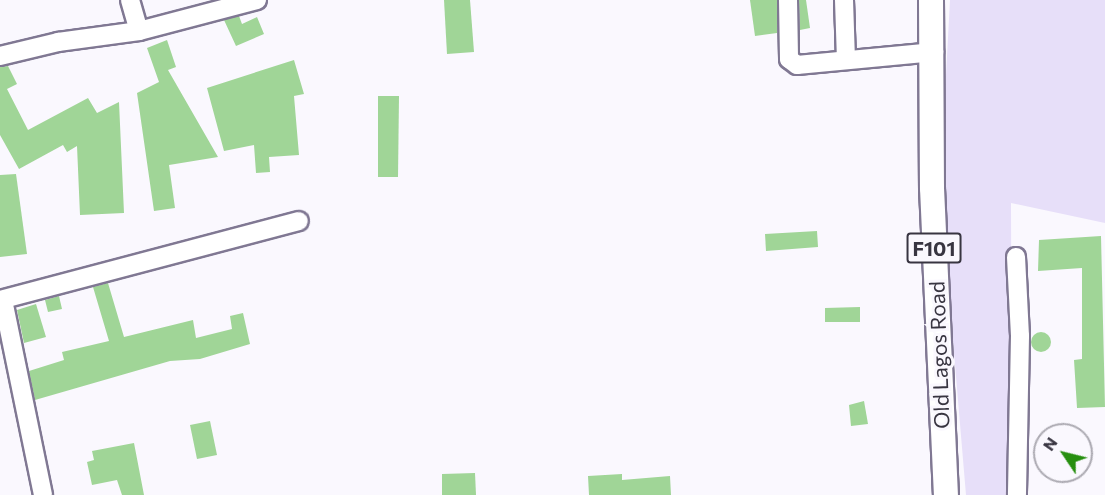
<!DOCTYPE html>
<html>
<head>
<meta charset="utf-8">
<style>
	body { margin:0 }
	#map { position:relative; width:1105px; height:495px; overflow:hidden; background:#faf8fe; font-family:Commissioner,sans-serif }
	div>[style] { position:absolute }
	.green>* { inset:0; background:#e7dff9 }
	.building>* { inset:0; background:#a0d597 }
	.round { border-radius:50% }
	.roads { filter:drop-shadow(2px 0 #807893) drop-shadow(-2px 0 #807893) drop-shadow(0 2px #807893) drop-shadow(0 -2px #807893) }
	.minor>* { height:18px; margin:-9px; padding:0 9px; transform-origin:9px; border-radius:9px; background:#fff }
	.major>* { height:24px; margin:-12px; padding:0 12px; transform-origin:12px; border-radius:12px; background:#fff }
	span { translate:-50% -50%; white-space:nowrap; text-align:center; line-height:1.15; -webkit-text-stroke:6px #faf8fe; paint-order:stroke }
	.shield-label span { padding:2px 4px; background:#faf8fe; border:2px solid; border-radius:4px; -webkit-text-stroke-width:0 }
	.shield-label { font-size:20px; color:#383541; font-weight:700 }
	.street-label { font-size:21px; color:#383541 }
	.north { position:absolute; left:1033px; top:423px; width:60px; height:60px; box-sizing:border-box; background:#faf8fe; border:2px solid #acaab2; border-radius:50%; rotate:305deg; font-size:16px; font-weight:700; line-height:24px; text-align:center; color:#383541 }
	.north::after { content:''; display:block; margin:auto; width:21px; height:27px; background:#278f10; clip-path:polygon(50% 0,100% 100%,50% 72%,0 100%) }
</style>
</head>
<body>
<div id="map">
	<div class="green">
		<i style="clip-path:polygon(950px 0,1105px 0,1105px 223px,1011px 203px,1012px 495px,966px 495px,940px 187px)"></i>
	</div>
	<div class="building">
		<i style="clip-path:polygon(444px 0,470px 0,474px 52px,447px 54px)"></i>
		<i style="clip-path:polygon(750px 0,777px 0,777px 33px,755px 36px)"></i>
		<i style="clip-path:polygon(799px 0,806px 0,810px 28px,800px 30px)"></i>
		<i style="clip-path:polygon(239px 16px,242px 24px,257px 17px,264px 34px,236px 46px,224px 20px)"></i>
		<i style="clip-path:polygon(167px 40px,176px 67px,168px 70px,218px 157px,169px 165px,175px 208px,154px 211px,137px 93px,159px 82px,147px 48px)"></i>
		<i style="clip-path:polygon(294px 60px,304px 94px,294px 96px,299px 155px,269px 157px,270px 172px,256px 173px,254px 145px,224px 151px,207px 88px)"></i>
		<i style="clip-path:polygon(8px 66px,17px 84px,7px 89px,28px 130px,88px 98px,97px 113px,119px 102px,124px 213px,80px 215px,77px 146px,67px 152px,63px 145px,19px 169px,0 135px,0 67px)"></i>
		<i style="clip-path:polygon(378px 96px,399px 96px,398px 177px,378px 177px)"></i>
		<i style="clip-path:polygon(16px 174px,27px 254px,0 257px,0 175px)"></i>
		<i style="clip-path:polygon(817px 231px,818px 247px,766px 251px,765px 234px)"></i>
		<i style="clip-path:polygon(1101px 236px,1105px 407px,1077px 408px,1074px 360px,1082px 359px,1082px 268px,1038px 271px,1039px 240px)"></i>
		<i style="clip-path:polygon(108px 283px,124px 337px,193px 320px,196px 338px,232px 329px,230px 316px,243px 313px,250px 344px,200px 359px,170px 361px,35px 400px,29px 371px,64px 360px,62px 352px,109px 341px,93px 287px)"></i>
		<i style="clip-path:polygon(59px 296px,62px 309px,48px 312px,45px 300px)"></i>
		<i style="clip-path:polygon(36px 304px,46px 337px,24px 343px,17px 310px)"></i>
		<i style="clip-path:polygon(860px 307px,860px 322px,825px 322px,825px 308px)"></i>
		<i class="round" style="left:1031px;top:332px;width:20px;height:20px"></i>
		<i style="clip-path:polygon(864px 401px,868px 424px,851px 426px,849px 405px)"></i>
		<i style="clip-path:polygon(210px 421px,217px 455px,197px 459px,190px 425px)"></i>
		<i style="clip-path:polygon(134px 443px,144px 495px,122px 495px,117px 480px,92px 485px,87px 462px,94px 460px,92px 451px)"></i>
		<i style="clip-path:polygon(475px 473px,476px 495px,442px 495px,442px 474px)"></i>
		<i style="clip-path:polygon(622px 474px,622px 480px,670px 476px,671px 495px,589px 495px,588px 476px)"></i>
	</div>
	<div class="roads">
		<div class="minor">
			<i style="left:130px;top:0;width:32px;rotate:74deg"></i>
			<i style="left:788px;top:0;width:59px;rotate:89deg"></i>
			<i style="left:789px;top:59px;width:10px;rotate:37deg"></i>
			<i style="left:797px;top:65px;width:138px;rotate:-5.4deg"></i>
			<i style="left:844px;top:0;width:60px;rotate:88.1deg"></i>
			<i style="left:0;top:56px;width:60px;rotate:-13.6deg"></i>
			<i style="left:58px;top:42px;width:82px;rotate:-7.7deg"></i>
			<i style="left:139px;top:31px;width:122px;rotate:-14.7deg"></i>
			<i style="left:1016px;top:257px;width:79px;rotate:87.1deg"></i>
			<i style="left:1020px;top:336px;width:159px;rotate:91.1deg"></i>
			<i style="left:0;top:300px;width:309px;rotate:-14.8deg"></i>
			<i style="left:3px;top:300px;width:199px;rotate:78.4deg"></i>
		</div>
		<div class="major">
			<i style="left:931px;top:0;width:188px;rotate:89.7deg"></i>
			<i style="left:932px;top:188px;width:307px;rotate:87.4deg"></i>
		</div>
	</div>
	<div class="shield-label">
		<span style="left:934px;top:248px">F101</span>
	</div>
	<div class="street-label">
		<span style="left:939px;top:355px;rotate:-92deg">Old Lagos Road</span>
	</div>
	<div class="north">N</div>
</div>
</body>
</html>
